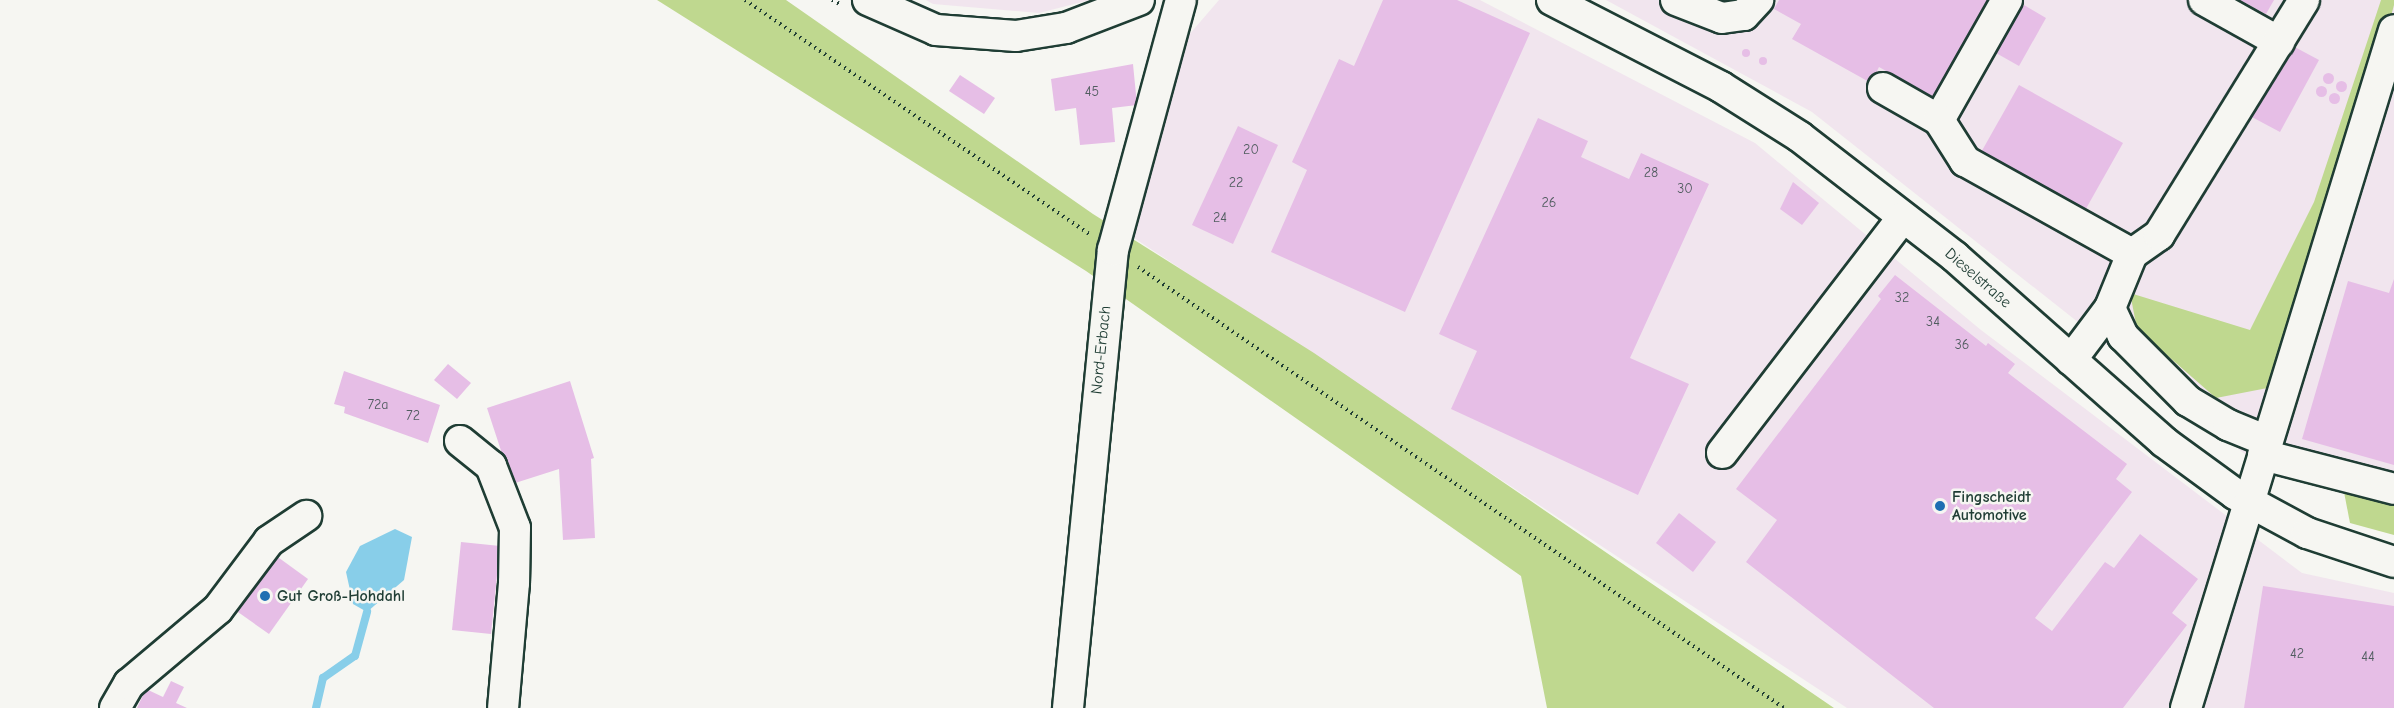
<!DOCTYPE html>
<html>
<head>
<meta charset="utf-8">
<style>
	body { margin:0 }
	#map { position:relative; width:2394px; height:708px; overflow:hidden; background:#f6f6f2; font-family:"Comic Neue",sans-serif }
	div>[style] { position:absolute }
	.built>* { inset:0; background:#f1e5ee }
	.green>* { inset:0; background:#bfd88f }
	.water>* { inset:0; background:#88cee9 }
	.stream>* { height:8px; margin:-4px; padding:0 4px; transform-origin:4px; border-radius:4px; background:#88cee9 }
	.building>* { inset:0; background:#e6bee6 }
	.round { border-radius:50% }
	.path>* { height:4px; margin-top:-2px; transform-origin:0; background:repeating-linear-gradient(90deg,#1f3d34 0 1.5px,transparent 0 6px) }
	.roads { filter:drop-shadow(2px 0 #1f3d34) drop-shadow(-2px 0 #1f3d34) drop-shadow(0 2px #1f3d34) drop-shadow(0 -2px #1f3d34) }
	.minor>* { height:30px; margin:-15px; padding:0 15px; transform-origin:15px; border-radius:15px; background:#f6f6f2 }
	.dots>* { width:16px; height:16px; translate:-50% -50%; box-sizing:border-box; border:3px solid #f6f6f2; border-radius:50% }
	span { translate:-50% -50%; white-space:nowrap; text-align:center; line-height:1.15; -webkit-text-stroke:5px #f6f6f2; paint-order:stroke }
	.number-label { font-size:14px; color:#515d60 }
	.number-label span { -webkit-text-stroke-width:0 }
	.street-label { font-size:16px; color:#1f3d34 }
	.poi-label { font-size:16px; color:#1f3d34; font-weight:700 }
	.left { translate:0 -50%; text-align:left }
</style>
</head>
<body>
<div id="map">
	<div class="built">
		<i style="clip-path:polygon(926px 0,1090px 0,1039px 13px,933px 4px)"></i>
		<i style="clip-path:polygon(1219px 0,1480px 0,1755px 143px,1981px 330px,2302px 573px,2394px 593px,2394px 708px,1847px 708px,1125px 232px,1188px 36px)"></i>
		<i style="clip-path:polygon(1606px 0,2394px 0,2394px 506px,2265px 470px,1812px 112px)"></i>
	</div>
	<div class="green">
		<i style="clip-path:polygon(657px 0,786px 0,1093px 214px,1314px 353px,1834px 708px,1547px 708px,1521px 576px,1086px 271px)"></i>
		<i style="clip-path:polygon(2381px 0,2394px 0,2394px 5px,2293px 383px,2216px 398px,2137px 329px,2130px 293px,2250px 330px,2314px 202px)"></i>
		<i style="clip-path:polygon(2344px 492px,2394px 506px,2394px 535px,2350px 523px)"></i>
	</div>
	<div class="water">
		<i style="clip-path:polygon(395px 529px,412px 537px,404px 580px,367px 612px,353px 604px,346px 572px,360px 546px)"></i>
	</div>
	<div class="stream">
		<i style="left:316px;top:708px;width:31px;rotate:-77deg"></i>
		<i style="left:323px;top:678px;width:39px;rotate:-35deg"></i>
		<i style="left:355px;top:656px;width:46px;rotate:-74.7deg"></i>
	</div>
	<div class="building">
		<i style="clip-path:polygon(1383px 0,1457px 0,1530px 33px,1405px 312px,1271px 252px,1307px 170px,1292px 162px,1339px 59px,1354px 66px)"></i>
		<i style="clip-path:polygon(1779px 0,1987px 0,1933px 97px,1879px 67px,1871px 83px,1792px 39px,1801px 24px,1774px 9px)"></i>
		<i style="clip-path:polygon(2240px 0,2274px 0,2266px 14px)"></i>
		<i style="clip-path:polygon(2024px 5px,2046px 18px,2019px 66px,1996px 53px)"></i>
		<i style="clip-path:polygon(2289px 44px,2319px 60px,2280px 132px,2250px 116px)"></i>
		<i class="round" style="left:1742px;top:49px;width:8px;height:8px"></i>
		<i class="round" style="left:1759px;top:57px;width:8px;height:8px"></i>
		<i style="clip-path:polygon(1133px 64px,1137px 105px,1112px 108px,1115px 142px,1080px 145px,1076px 108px,1055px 111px,1051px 79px)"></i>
		<i class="round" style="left:2322.5px;top:72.5px;width:11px;height:11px"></i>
		<i style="clip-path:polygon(960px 75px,995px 98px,984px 114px,949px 91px)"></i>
		<i class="round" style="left:2335.5px;top:80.5px;width:11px;height:11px"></i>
		<i style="clip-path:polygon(2019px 85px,2123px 143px,2083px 214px,1979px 156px)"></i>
		<i class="round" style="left:2315.5px;top:85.5px;width:11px;height:11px"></i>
		<i class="round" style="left:2328.5px;top:92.5px;width:11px;height:11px"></i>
		<i style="clip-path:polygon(1538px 118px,1588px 141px,1581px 157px,1629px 179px,1641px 153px,1709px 184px,1630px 358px,1689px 384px,1638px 495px,1451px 409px,1477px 351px,1439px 334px)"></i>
		<i style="clip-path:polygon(1238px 126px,1278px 145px,1233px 244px,1192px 225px)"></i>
		<i style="clip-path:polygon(1793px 182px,1819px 203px,1802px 225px,1780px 209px)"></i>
		<i style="clip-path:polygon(1895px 275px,1986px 346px,1988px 343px,2015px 364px,2008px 373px,2127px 464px,2116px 479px,2132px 492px,2035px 618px,2052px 631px,2105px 562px,2114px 568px,2140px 534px,2198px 579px,2172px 613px,2187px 625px,2123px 708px,1934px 708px,1746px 562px,1777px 520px,1736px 489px,1881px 299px,1878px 296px)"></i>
		<i style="clip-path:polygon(2394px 279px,2394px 465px,2302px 439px,2348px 281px,2389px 293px)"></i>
		<i style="clip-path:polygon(448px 364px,471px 383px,457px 399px,434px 380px)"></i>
		<i style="clip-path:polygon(344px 371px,440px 405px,428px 443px,344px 413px,345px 407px,334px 404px)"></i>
		<i style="clip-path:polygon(570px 381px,594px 458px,591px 459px,595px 538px,563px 540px,559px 469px,512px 484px,487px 408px)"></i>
		<i style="clip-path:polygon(1679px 513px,1716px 542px,1693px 572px,1656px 543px)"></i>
		<i style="clip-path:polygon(461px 542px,500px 546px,491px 634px,452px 630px)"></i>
		<i style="clip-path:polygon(275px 555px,308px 579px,269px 634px,228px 605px)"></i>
		<i style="clip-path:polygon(2263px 586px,2394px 606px,2394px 708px,2244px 708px)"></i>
		<i style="clip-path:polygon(171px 681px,184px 687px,176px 703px,187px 708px,137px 708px,146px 689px,163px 697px)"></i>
	</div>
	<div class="path">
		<i style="left:745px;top:0;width:416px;rotate:34.2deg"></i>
		<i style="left:832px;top:0;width:11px;rotate:27deg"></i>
		<i style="left:1138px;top:267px;width:782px;rotate:34.32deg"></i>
	</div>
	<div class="roads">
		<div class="minor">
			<i style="left:868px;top:0;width:74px;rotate:23.8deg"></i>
			<i style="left:936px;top:30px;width:80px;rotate:4.3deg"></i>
			<i style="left:1016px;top:36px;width:51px;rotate:-9.1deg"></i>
			<i style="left:1066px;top:28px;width:78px;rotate:-21deg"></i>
			<i style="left:1552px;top:0;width:190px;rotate:27.2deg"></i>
			<i style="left:1721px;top:87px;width:93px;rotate:32.3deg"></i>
			<i style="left:1800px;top:137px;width:196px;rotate:37.7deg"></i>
			<i style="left:1955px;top:257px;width:279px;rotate:41.5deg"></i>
			<i style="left:2164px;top:442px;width:88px;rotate:36.2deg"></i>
			<i style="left:2235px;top:494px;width:82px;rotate:28.4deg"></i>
			<i style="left:2307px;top:533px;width:92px;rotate:18.4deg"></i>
			<i style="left:1676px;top:0;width:49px;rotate:21.4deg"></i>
			<i style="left:1722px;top:18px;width:22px;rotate:-8deg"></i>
			<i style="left:1744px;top:15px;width:21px;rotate:-47deg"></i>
			<i style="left:2204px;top:0;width:86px;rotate:29.2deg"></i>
			<i style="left:1883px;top:88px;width:64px;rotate:29.7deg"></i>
			<i style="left:1939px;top:120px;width:138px;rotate:-60.5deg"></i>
			<i style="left:1939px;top:120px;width:49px;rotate:57.6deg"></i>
			<i style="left:1965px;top:161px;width:191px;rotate:29.1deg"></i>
			<i style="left:2132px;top:254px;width:58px;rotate:112.2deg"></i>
			<i style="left:2110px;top:308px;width:31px;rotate:65deg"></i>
			<i style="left:2123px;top:336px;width:92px;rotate:45deg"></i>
			<i style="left:2188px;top:401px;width:47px;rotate:31deg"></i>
			<i style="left:2228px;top:425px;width:42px;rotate:22.3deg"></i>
			<i style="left:2132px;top:254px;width:33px;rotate:-35deg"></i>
			<i style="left:2159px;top:235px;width:276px;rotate:-58.3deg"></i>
			<i style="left:2071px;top:360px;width:65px;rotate:-53.1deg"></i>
			<i style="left:460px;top:441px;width:40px;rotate:39deg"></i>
			<i style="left:491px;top:466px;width:66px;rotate:68.8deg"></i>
			<i style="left:515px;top:528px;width:55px;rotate:91deg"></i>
			<i style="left:514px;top:583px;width:125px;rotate:95deg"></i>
			<i style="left:1722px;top:453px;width:297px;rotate:-52.5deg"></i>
			<i style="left:2263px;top:455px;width:135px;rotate:14.5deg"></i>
			<i style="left:115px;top:708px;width:28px;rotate:-60deg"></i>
			<i style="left:129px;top:684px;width:116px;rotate:-40.1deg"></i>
			<i style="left:218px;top:609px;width:85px;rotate:-53.1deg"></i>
			<i style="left:269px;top:541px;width:45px;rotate:-34deg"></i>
			<i style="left:1068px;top:708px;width:460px;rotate:-84.4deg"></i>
			<i style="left:1113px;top:250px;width:259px;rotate:-74.8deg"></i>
			<i style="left:2186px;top:708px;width:709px;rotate:-72.94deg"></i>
		</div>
	</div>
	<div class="dots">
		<i style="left:1940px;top:506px;background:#1f6fb2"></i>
		<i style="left:265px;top:596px;background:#1f6fb2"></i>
	</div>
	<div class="number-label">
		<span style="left:1092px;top:92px">45</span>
		<span style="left:1251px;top:150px">20</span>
		<span style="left:1651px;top:173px">28</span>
		<span style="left:1236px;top:183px">22</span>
		<span style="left:1685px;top:189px">30</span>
		<span style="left:1549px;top:203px">26</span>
		<span style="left:1220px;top:218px">24</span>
		<span style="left:1902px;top:298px">32</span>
		<span style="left:1933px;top:322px">34</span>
		<span style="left:1962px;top:345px">36</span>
		<span style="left:378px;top:405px">72a</span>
		<span style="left:413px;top:416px">72</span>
		<span style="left:2297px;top:654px">42</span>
		<span style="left:2368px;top:657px">44</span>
	</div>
	<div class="street-label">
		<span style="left:1978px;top:278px;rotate:41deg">Dieselstraße</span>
		<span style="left:1101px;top:350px;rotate:-84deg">Nord-Erbach</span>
	</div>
	<div class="poi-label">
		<span class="left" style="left:1952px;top:506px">Fingscheidt<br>Automotive</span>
		<span class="left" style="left:277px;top:596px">Gut Groß-Hohdahl</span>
	</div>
</div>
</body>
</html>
